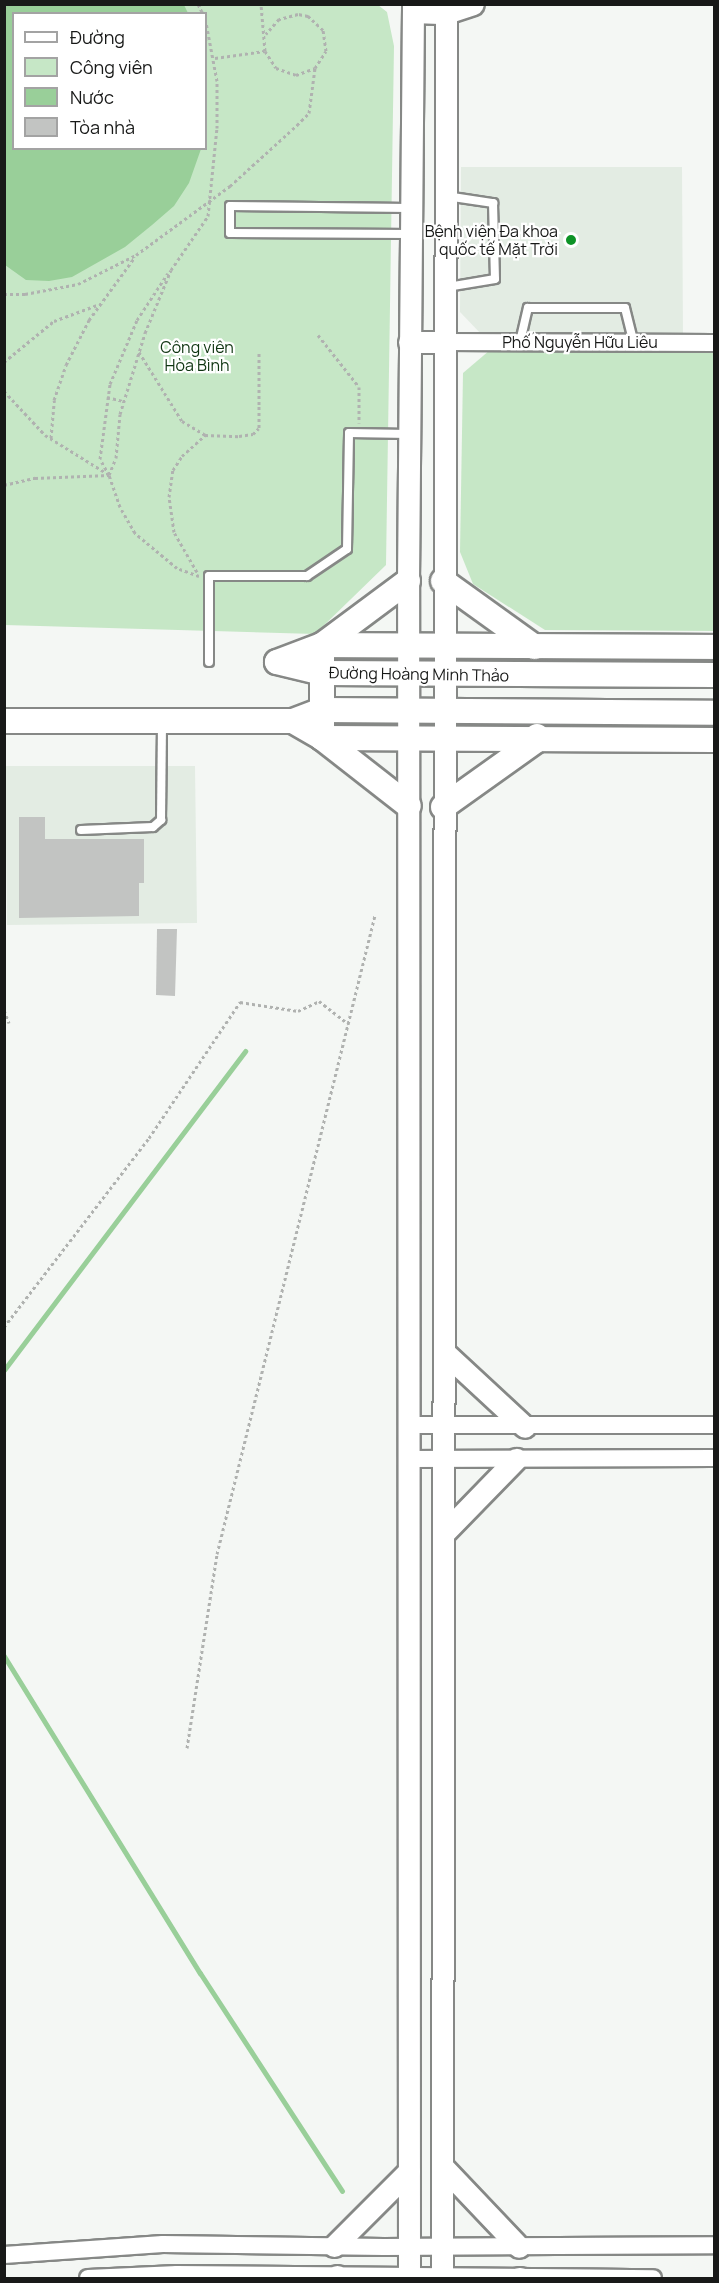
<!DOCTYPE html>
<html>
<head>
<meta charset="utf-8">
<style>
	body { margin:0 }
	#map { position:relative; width:719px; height:2283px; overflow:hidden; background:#f4f7f4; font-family:Manrope,sans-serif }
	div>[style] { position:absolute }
	.built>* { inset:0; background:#e3ece3 }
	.green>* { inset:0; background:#c6e7c6 }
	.water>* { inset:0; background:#99cf99 }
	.stream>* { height:5px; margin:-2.5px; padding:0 2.5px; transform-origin:2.5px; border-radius:2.5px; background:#99cf99 }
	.building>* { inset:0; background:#c2c4c2 }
	.path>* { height:3px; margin-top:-1.5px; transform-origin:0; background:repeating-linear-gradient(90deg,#b0b2b0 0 3px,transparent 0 6px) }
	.roads { filter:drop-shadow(2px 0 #868886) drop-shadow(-2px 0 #868886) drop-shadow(0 2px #868886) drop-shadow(0 -2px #868886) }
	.service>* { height:8px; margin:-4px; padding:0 4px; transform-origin:4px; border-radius:4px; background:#fff }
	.minor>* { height:16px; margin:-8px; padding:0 8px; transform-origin:8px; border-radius:8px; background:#fff }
	.tertiary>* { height:21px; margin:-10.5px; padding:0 10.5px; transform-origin:10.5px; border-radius:10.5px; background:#fff }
	.secondary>* { height:24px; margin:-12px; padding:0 12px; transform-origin:12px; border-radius:12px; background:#fff }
	.dots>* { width:16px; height:16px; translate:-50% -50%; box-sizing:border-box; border:3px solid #fff; border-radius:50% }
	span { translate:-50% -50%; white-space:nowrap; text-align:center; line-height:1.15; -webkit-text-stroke:4.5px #fff; paint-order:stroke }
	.poi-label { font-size:16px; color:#181918 }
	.right { translate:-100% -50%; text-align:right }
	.street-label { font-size:16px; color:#181918 }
	.park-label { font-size:16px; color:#0e3410 }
	.frame { position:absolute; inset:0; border:6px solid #181918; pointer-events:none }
	.legend { position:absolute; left:12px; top:12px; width:195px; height:138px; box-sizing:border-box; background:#fff; border:2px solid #a3a3a3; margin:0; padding:8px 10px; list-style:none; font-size:18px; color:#181918 }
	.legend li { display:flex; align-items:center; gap:12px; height:30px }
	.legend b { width:30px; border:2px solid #a3a3a3 }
</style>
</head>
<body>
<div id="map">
	<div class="built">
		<i style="clip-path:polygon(461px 167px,682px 167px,683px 337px,483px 336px,460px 312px)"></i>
		<i style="clip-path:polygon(5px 766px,195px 766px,197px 923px,7px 925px)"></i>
	</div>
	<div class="green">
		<i style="clip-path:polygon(evenodd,5px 5px,378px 5px,387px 12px,394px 46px,386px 565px,315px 634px,5px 625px,5px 5px,14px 14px,206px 14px,206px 148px,14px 148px,14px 14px)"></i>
		<i style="clip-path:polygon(714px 349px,714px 631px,545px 630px,473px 584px,460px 552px,463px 373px,490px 350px)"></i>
	</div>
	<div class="water">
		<i style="clip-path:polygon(4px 5px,184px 5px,188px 13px,14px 14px,14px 148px,201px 149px,189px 183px,174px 206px,152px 225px,125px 247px,72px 277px,49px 281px,26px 280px,5px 265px)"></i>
	</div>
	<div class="stream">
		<i style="left:4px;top:1370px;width:400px;rotate:-52.9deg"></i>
		<i style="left:4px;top:1656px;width:373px;rotate:58.3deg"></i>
		<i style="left:200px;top:1973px;width:260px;rotate:56.9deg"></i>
	</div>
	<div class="building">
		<i style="clip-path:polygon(19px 817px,45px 817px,45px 839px,144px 839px,144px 883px,139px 883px,139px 916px,19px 918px)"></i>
		<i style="clip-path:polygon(157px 929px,177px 929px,175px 996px,156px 995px)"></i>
	</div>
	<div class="path">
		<i style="left:198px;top:4px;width:11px;rotate:63deg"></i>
		<i style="left:265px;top:51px;width:20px;rotate:57deg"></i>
		<i style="left:276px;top:68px;width:21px;rotate:19deg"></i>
		<i style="left:296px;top:75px;width:20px;rotate:-20deg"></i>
		<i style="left:315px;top:68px;width:20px;rotate:-57deg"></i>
		<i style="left:326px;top:51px;width:21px;rotate:-98deg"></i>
		<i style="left:323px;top:30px;width:21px;rotate:-137deg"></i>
		<i style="left:308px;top:16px;width:10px;rotate:-169deg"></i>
		<i style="left:298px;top:14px;width:20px;rotate:165deg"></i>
		<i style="left:279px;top:19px;width:20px;rotate:131deg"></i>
		<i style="left:215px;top:58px;width:50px;rotate:-8deg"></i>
		<i style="left:265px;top:51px;width:47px;rotate:-94.9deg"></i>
		<i style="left:4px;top:294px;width:21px"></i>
		<i style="left:25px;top:294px;width:54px;rotate:-10.7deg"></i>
		<i style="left:78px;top:284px;width:65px;rotate:-26.6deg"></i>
		<i style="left:136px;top:255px;width:117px;rotate:-36.3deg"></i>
		<i style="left:230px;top:186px;width:91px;rotate:-42.3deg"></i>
		<i style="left:297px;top:125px;width:17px;rotate:-45deg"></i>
		<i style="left:309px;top:113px;width:45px;rotate:-82.4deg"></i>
		<i style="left:318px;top:335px;width:66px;rotate:51.7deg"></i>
		<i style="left:359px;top:387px;width:36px;rotate:90deg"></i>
		<i style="left:139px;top:352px;width:81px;rotate:58.1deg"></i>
		<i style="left:182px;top:421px;width:27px;rotate:31deg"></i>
		<i style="left:205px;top:435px;width:34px;rotate:2deg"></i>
		<i style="left:239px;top:436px;width:14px;rotate:-8deg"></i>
		<i style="left:253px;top:434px;width:8px;rotate:-45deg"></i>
		<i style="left:259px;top:428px;width:75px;rotate:-90deg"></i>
		<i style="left:4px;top:362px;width:65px;rotate:-39.4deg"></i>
		<i style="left:54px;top:321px;width:49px;rotate:-20.3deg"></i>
		<i style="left:4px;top:391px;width:60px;rotate:47deg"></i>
		<i style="left:45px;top:435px;width:74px;rotate:31.8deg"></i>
		<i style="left:107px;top:397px;width:16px;rotate:14deg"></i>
		<i style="left:51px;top:438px;width:38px;rotate:-85deg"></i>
		<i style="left:54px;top:400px;width:37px;rotate:-71deg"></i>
		<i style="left:66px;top:365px;width:51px;rotate:-62.9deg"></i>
		<i style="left:89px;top:320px;width:78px;rotate:-53.9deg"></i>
		<i style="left:109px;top:475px;width:18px;rotate:-119deg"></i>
		<i style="left:100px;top:459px;width:76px;rotate:-82.4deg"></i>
		<i style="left:110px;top:384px;width:69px;rotate:-67.1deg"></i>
		<i style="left:137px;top:320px;width:56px;rotate:-56.6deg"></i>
		<i style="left:4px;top:485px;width:32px;rotate:-13deg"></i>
		<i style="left:35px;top:478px;width:74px;rotate:-2.3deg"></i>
		<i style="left:197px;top:572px;width:46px;rotate:-119.9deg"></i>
		<i style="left:174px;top:532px;width:35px;rotate:-98deg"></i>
		<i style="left:169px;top:497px;width:27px;rotate:-82deg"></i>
		<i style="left:173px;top:470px;width:17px;rotate:-57deg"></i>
		<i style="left:182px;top:456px;width:31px;rotate:-42deg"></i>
		<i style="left:199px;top:576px;width:23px;rotate:-160deg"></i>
		<i style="left:177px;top:568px;width:55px;rotate:-140.2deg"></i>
		<i style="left:135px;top:533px;width:30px;rotate:-120deg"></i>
		<i style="left:120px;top:507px;width:34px;rotate:-109deg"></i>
		<i style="left:109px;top:475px;width:18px;rotate:-68deg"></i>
		<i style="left:116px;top:458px;width:44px;rotate:-84.8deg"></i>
		<i style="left:120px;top:414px;width:85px;rotate:-72.8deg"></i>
		<i style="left:145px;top:333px;width:68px;rotate:-67.6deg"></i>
		<i style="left:171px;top:270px;width:65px;rotate:-55.6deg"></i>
		<i style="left:208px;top:216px;width:88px;rotate:-84.2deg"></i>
		<i style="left:217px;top:128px;width:47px;rotate:-90deg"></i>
		<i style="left:217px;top:81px;width:60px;rotate:-100.6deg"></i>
		<i style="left:4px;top:1010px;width:14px;rotate:69deg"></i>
		<i style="left:4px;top:1327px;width:238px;rotate:-52.5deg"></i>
		<i style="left:149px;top:1138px;width:164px;rotate:-56.2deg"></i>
		<i style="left:240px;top:1002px;width:59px;rotate:8.8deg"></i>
		<i style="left:298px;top:1011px;width:23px;rotate:-25deg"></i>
		<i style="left:319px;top:1001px;width:37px;rotate:38deg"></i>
		<i style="left:187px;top:1748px;width:196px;rotate:-81.2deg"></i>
		<i style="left:217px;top:1554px;width:658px;rotate:-76.11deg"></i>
	</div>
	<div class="roads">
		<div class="service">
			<i style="left:446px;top:196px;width:48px;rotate:8.5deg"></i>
			<i style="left:493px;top:203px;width:76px;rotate:88.5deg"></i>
			<i style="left:495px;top:279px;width:49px;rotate:170.5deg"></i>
			<i style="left:410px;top:208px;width:180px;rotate:-179.4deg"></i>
			<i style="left:230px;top:206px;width:27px;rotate:90deg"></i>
			<i style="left:230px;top:233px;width:181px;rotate:0.3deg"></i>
			<i style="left:520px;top:342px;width:35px;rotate:-77deg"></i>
			<i style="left:528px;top:308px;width:97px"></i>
			<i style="left:625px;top:308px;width:36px;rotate:76deg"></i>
			<i style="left:209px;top:662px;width:86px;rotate:-90deg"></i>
			<i style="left:209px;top:576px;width:98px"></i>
			<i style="left:307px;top:576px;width:48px;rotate:-34deg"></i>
			<i style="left:347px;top:549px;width:116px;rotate:-89deg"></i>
			<i style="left:349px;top:433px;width:60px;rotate:1deg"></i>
			<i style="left:81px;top:830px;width:72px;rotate:-2.4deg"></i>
			<i style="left:153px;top:827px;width:11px;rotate:-41deg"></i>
			<i style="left:161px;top:820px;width:97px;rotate:-89.4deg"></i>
		</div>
		<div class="minor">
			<i style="left:446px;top:342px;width:268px;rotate:0.2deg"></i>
			<i style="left:409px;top:1425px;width:305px"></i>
			<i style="left:409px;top:1459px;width:305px;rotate:-0.2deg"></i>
			<i style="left:4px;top:2255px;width:159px;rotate:-4deg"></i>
			<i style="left:163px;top:2244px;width:221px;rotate:0.8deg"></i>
			<i style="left:384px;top:2247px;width:330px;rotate:-0.3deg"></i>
			<i style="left:88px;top:2278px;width:89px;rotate:-2.6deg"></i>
			<i style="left:177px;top:2274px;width:476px;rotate:0.5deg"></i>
		</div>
		<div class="tertiary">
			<i style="left:413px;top:12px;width:33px;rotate:2deg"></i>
			<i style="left:446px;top:13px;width:28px;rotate:-18deg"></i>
			<i style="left:409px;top:342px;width:37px"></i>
			<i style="left:444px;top:1352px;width:110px;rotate:42.8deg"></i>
			<i style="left:445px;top:1532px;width:102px;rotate:-45.8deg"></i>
			<i style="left:443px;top:2167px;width:110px;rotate:46.5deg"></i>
			<i style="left:334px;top:2246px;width:106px;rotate:-45deg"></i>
			<i style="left:337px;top:2276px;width:3px;rotate:45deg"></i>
			<i style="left:409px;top:2278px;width:1697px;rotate:-90.03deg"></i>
			<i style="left:408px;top:581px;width:577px;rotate:-89.5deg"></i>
			<i style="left:442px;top:2278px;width:2274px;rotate:-89.9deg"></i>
			<i style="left:519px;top:2278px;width:1px"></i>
		</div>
		<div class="secondary">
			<i style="left:408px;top:581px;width:107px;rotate:143.3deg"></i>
			<i style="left:322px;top:645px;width:93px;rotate:90deg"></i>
			<i style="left:322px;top:738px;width:110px;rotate:38deg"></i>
			<i style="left:443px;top:581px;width:113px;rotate:35.7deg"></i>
			<i style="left:277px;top:662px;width:48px;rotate:-20.7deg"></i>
			<i style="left:322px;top:645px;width:392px;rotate:0.3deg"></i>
			<i style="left:277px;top:662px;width:46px;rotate:13.7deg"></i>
			<i style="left:322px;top:673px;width:392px;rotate:0.3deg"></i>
			<i style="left:4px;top:721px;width:289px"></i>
			<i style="left:293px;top:721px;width:31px;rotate:-21deg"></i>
			<i style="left:322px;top:710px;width:392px;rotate:0.4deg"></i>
			<i style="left:293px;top:721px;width:34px;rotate:30deg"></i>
			<i style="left:322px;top:738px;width:392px;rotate:0.3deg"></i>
			<i style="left:443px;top:807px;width:115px;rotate:-35.5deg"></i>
			<i style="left:537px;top:740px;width:4px;rotate:-90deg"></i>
		</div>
	</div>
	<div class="dots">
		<i style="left:571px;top:240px;background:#0d9326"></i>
	</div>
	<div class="poi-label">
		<span class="right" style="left:558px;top:240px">Bệnh viện Đa khoa<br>quốc tế Mặt Trời</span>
	</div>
	<div class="street-label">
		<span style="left:580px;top:342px">Phố Nguyễn Hữu Liêu</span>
		<span style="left:419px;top:674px;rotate:1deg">Đường Hoàng Minh Thảo</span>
	</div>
	<div class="park-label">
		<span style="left:197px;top:356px">Công viên<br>Hòa Bình</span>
	</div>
	<div class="frame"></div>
	<ul class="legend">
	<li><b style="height:8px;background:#fff"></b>Đường</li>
	<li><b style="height:16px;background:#c6e7c6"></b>Công viên</li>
	<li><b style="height:16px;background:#99cf99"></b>Nước</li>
	<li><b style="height:16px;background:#c2c4c2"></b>Tòa nhà</li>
	</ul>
</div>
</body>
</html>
